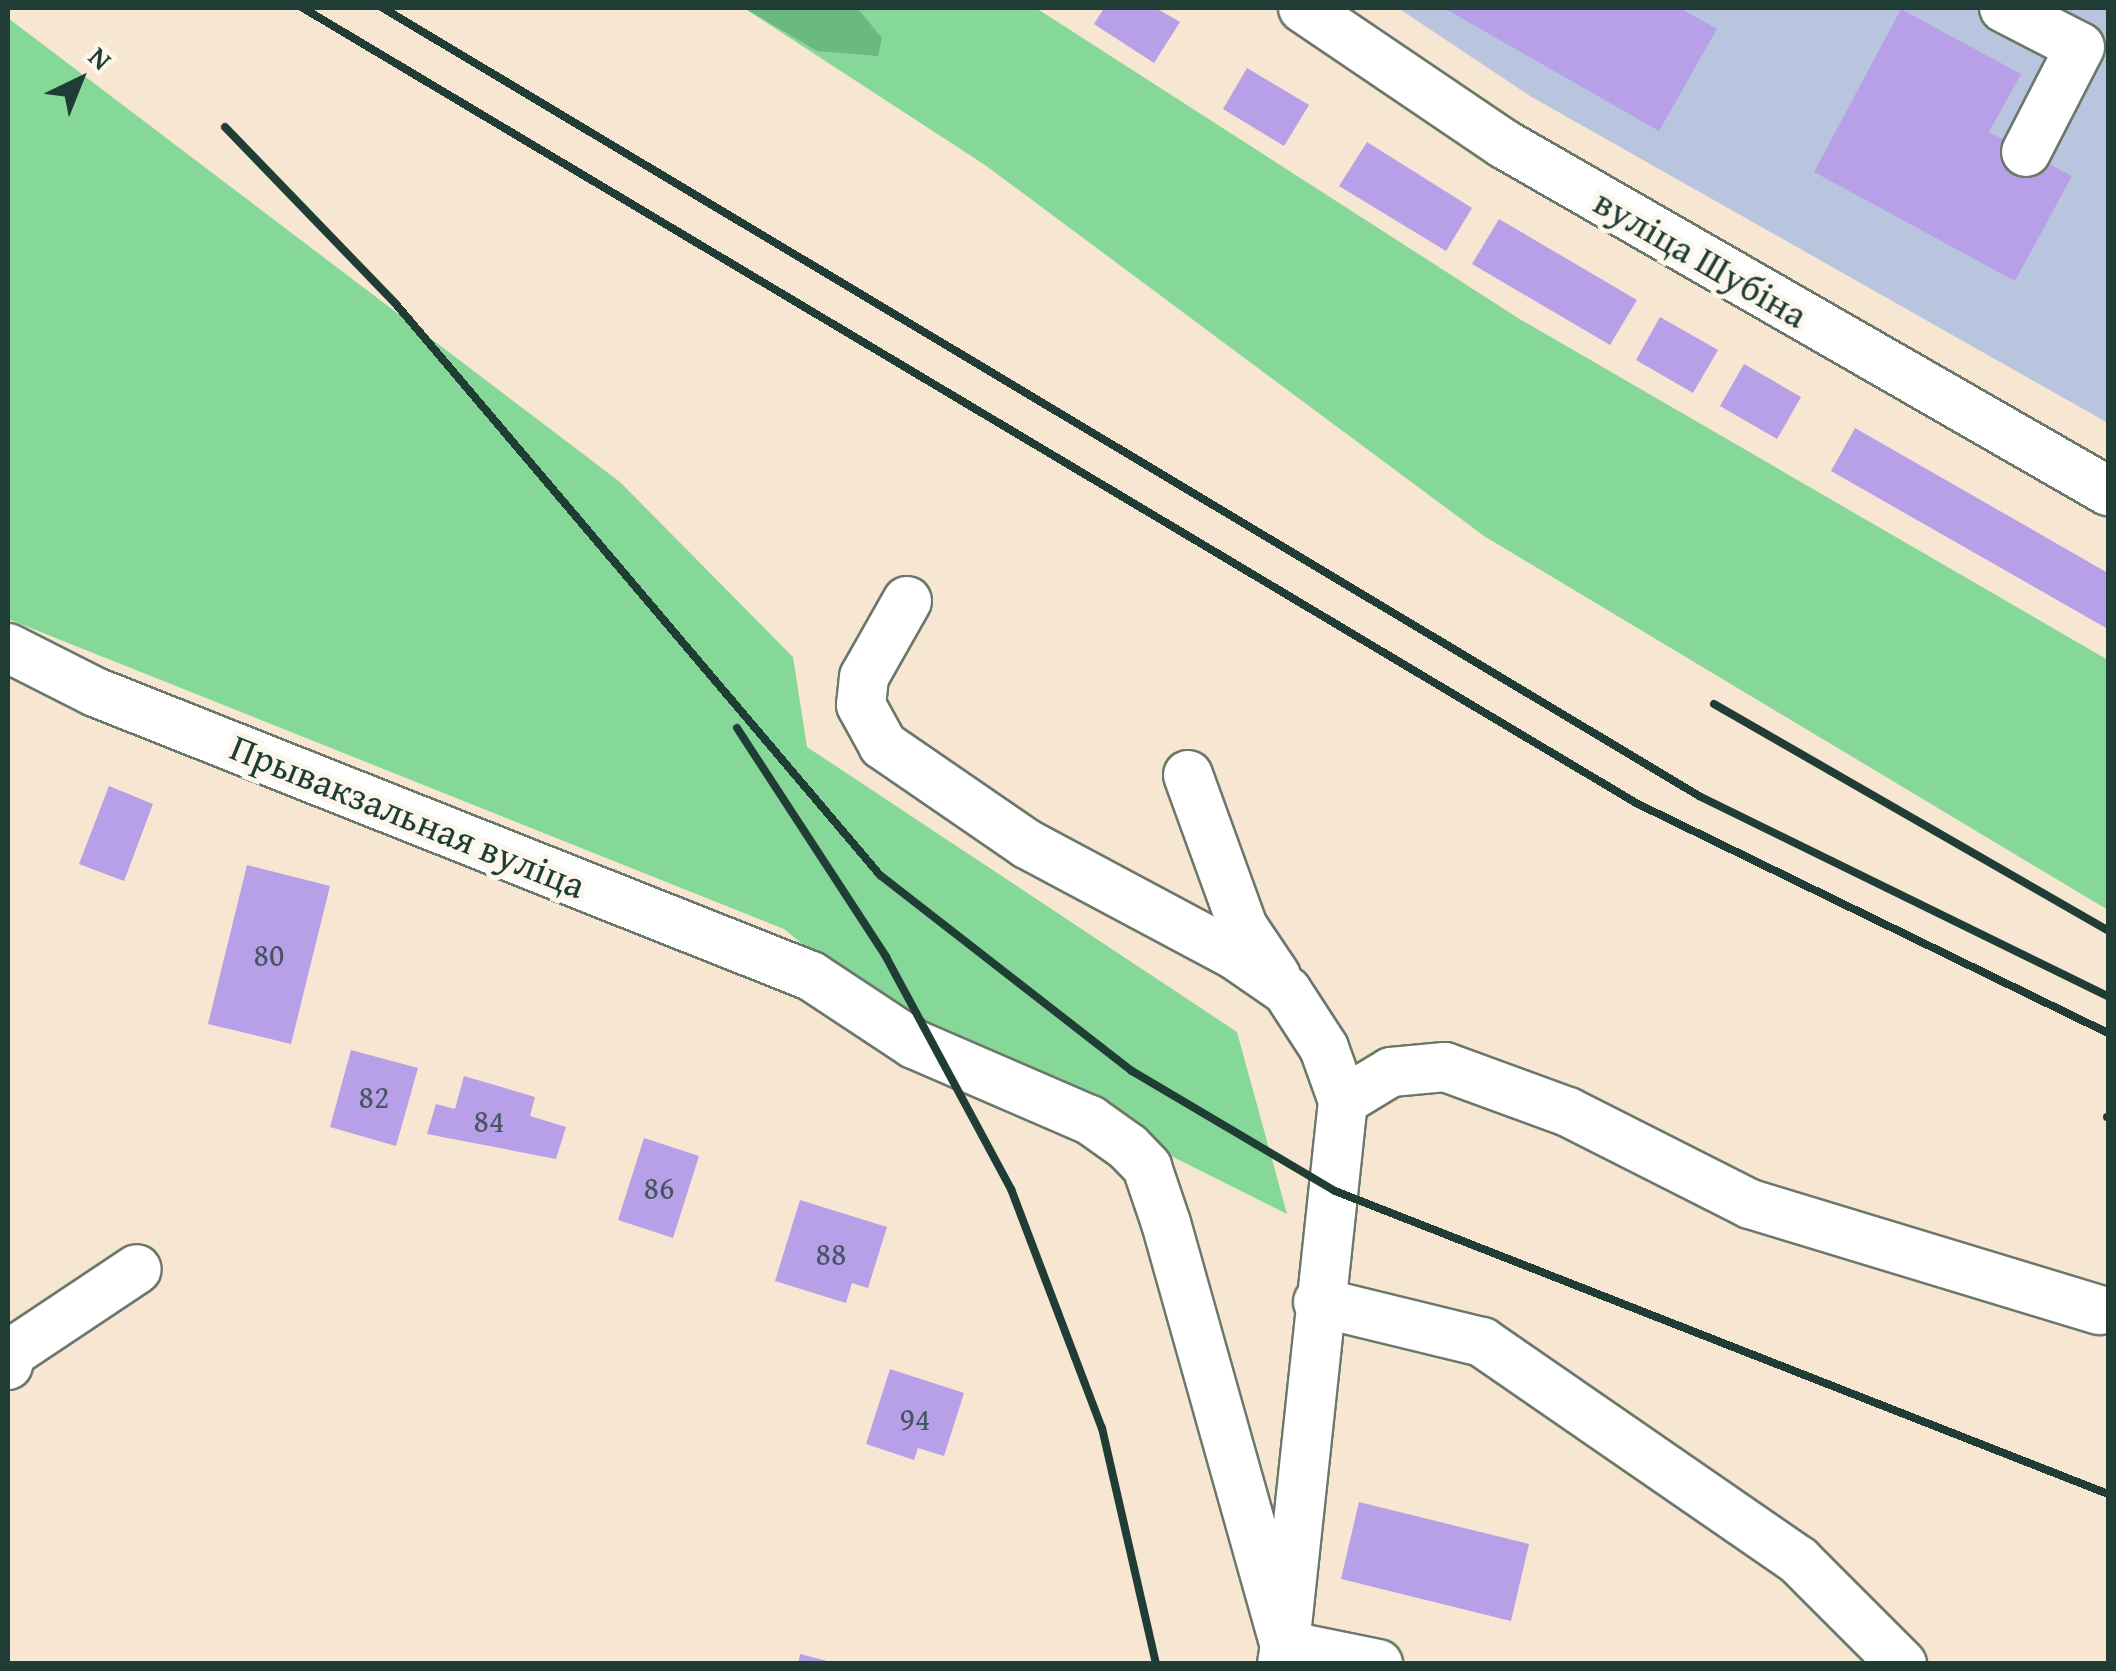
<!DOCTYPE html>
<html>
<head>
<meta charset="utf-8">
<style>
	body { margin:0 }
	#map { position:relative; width:2116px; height:1671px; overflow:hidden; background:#f7e6d1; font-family:"Gentium Book Plus",serif }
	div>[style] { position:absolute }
	.industrial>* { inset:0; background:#b9c5de }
	.green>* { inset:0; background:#86d899 }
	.forest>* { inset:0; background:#6cb881 }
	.building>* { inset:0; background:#b8a0e8 }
	.roads { filter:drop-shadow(2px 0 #6b786b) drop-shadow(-2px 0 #6b786b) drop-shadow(0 2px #6b786b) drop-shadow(0 -2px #6b786b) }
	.minor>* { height:48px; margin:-24px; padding:0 24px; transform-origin:24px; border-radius:24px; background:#fff }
	.rail>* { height:8px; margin:-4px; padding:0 4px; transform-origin:4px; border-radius:4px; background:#1f3d34 }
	span { translate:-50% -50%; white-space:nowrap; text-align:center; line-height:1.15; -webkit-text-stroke:10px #fbf7ec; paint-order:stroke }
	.number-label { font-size:32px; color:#455661 }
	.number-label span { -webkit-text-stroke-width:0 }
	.street-label { font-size:38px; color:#1f3d34 }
	.frame { position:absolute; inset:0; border:10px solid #1f3d34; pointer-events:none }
	.north { position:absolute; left:30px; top:30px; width:100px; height:100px; -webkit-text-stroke:8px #fbf7ec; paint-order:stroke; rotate:43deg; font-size:28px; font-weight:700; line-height:40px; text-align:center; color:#1f3d34 }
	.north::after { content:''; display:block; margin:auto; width:35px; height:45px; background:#1f3d34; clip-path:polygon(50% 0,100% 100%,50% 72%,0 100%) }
</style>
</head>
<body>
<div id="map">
	<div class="industrial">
		<i style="clip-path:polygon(1398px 8px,2108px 8px,2108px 423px,1530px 96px)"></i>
	</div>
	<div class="green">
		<i style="clip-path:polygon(744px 8px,1036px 8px,1518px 318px,2108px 660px,2108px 910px,1484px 536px,985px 165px)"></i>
		<i style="clip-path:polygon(8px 18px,620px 482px,793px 657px,807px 747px,1237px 1032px,1287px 1214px,890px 1015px,784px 929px,8px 619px)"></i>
	</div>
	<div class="forest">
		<i style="clip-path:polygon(744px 8px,859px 10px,882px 38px,878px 56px,817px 51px)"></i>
	</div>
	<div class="building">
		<i style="clip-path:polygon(1104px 8px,1156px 8px,1180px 22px,1154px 63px,1094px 24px)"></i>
		<i style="clip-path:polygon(1444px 8px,1680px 8px,1717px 29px,1659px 131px)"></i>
		<i style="clip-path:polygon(1901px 9px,2021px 74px,1989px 132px,2072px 176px,2015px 281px,1814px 172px)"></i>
		<i style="clip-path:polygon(1247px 68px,1309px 105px,1284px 146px,1223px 109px)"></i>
		<i style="clip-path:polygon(1367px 142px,1472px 208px,1446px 251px,1339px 186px)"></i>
		<i style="clip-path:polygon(1499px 219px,1637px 300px,1610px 345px,1472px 264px)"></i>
		<i style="clip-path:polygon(1660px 317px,1718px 350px,1693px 393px,1636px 360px)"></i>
		<i style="clip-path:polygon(1744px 364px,1801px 397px,1777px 439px,1720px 406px)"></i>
		<i style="clip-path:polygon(1855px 428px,2108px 573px,2108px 629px,1831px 471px)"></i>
		<i style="clip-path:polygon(109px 786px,153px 804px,124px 881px,79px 864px)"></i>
		<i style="clip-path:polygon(247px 865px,330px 886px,291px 1044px,208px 1024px)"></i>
		<i style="clip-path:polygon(351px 1050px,418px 1068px,396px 1146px,330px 1127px)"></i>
		<i style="clip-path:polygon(464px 1076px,535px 1097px,530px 1116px,566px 1127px,556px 1159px,427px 1134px,436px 1104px,455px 1109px)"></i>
		<i style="clip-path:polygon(644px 1138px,699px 1156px,673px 1238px,618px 1220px)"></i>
		<i style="clip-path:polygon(800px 1200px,887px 1227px,868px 1288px,852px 1283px,846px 1303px,775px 1281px)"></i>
		<i style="clip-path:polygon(890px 1369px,964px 1393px,944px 1456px,918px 1448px,914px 1460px,866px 1444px)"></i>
		<i style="clip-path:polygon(1359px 1502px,1529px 1544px,1511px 1621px,1341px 1579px)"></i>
		<i style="clip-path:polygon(800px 1654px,831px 1662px,831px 1664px,798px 1664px)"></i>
	</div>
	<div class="roads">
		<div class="minor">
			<i style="left:1303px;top:8px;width:243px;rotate:34.1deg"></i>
			<i style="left:1504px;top:144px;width:697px;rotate:29.88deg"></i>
			<i style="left:2004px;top:8px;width:85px;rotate:27.2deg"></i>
			<i style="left:2080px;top:47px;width:118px;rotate:117.2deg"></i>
			<i style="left:907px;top:601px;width:87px;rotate:119.5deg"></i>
			<i style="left:864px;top:677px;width:28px;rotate:96deg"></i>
			<i style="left:861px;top:705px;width:46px;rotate:61.2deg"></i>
			<i style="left:883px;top:745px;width:175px;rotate:34.5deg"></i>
			<i style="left:1027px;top:844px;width:236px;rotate:28.1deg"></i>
			<i style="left:1235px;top:955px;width:63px;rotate:34.7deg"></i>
			<i style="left:1287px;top:991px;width:68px;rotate:57deg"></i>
			<i style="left:1324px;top:1048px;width:56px;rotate:70.3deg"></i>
			<i style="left:1343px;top:1101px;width:547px;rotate:96.09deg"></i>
			<i style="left:1285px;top:1645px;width:95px;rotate:11.5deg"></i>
			<i style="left:8px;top:648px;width:97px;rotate:26.8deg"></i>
			<i style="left:95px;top:692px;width:770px;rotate:21.64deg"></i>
			<i style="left:811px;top:976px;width:123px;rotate:33.4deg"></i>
			<i style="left:914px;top:1044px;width:192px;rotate:23.4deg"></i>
			<i style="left:1090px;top:1120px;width:47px;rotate:35.4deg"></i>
			<i style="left:1128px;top:1147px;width:28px;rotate:46deg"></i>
			<i style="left:1147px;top:1167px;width:59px;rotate:71.3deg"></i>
			<i style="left:1166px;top:1223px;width:438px;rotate:74.3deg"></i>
			<i style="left:1285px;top:1645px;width:19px;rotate:99deg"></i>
			<i style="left:1188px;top:775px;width:162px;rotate:70.1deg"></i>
			<i style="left:1243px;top:927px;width:59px;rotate:56deg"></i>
			<i style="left:1343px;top:1101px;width:56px;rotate:-31.1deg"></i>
			<i style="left:1391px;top:1072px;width:54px;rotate:-5.3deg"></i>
			<i style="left:1445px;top:1067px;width:131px;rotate:20.1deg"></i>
			<i style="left:1568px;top:1112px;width:204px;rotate:26.8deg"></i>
			<i style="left:1750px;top:1204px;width:365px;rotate:16.9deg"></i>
			<i style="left:1318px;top:1302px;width:169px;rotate:13.7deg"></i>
			<i style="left:1482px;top:1342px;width:384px;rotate:34.6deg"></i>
			<i style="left:1798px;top:1560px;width:147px;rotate:45deg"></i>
			<i style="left:8px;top:1365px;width:12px;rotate:-76deg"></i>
			<i style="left:11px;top:1353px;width:151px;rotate:-33.7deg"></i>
		</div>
	</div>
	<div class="rail">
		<i style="left:303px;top:8px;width:1552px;rotate:30.81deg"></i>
		<i style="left:1636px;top:803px;width:525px;rotate:25.98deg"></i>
		<i style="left:383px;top:8px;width:1534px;rotate:30.91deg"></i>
		<i style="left:1699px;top:796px;width:455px;rotate:26.1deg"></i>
		<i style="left:225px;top:127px;width:245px;rotate:46deg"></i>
		<i style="left:395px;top:303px;width:750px;rotate:49.71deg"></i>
		<i style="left:880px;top:875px;width:319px;rotate:37.9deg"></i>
		<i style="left:1132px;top:1071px;width:236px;rotate:30.6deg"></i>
		<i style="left:1335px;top:1191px;width:830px;rotate:21.4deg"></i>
		<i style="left:1714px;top:704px;width:455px;rotate:29.9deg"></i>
		<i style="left:737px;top:728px;width:273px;rotate:56.9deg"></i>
		<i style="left:886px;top:957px;width:264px;rotate:61.7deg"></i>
		<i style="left:1011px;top:1189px;width:256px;rotate:69.2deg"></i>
		<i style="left:1102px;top:1428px;width:242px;rotate:77.1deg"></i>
		<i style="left:2107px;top:1117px;width:1px"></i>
	</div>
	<div class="number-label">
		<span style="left:269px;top:955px">80</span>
		<span style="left:374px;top:1097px">82</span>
		<span style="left:489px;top:1121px">84</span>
		<span style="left:659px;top:1188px">86</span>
		<span style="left:831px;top:1254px">88</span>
		<span style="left:915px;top:1419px">94</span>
	</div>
	<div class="street-label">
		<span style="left:1701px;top:258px;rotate:30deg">вуліца Шубіна</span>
		<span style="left:408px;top:816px;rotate:22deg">Прывакзальная вуліца</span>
	</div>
	<div class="frame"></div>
	<div class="north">N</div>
</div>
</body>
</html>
